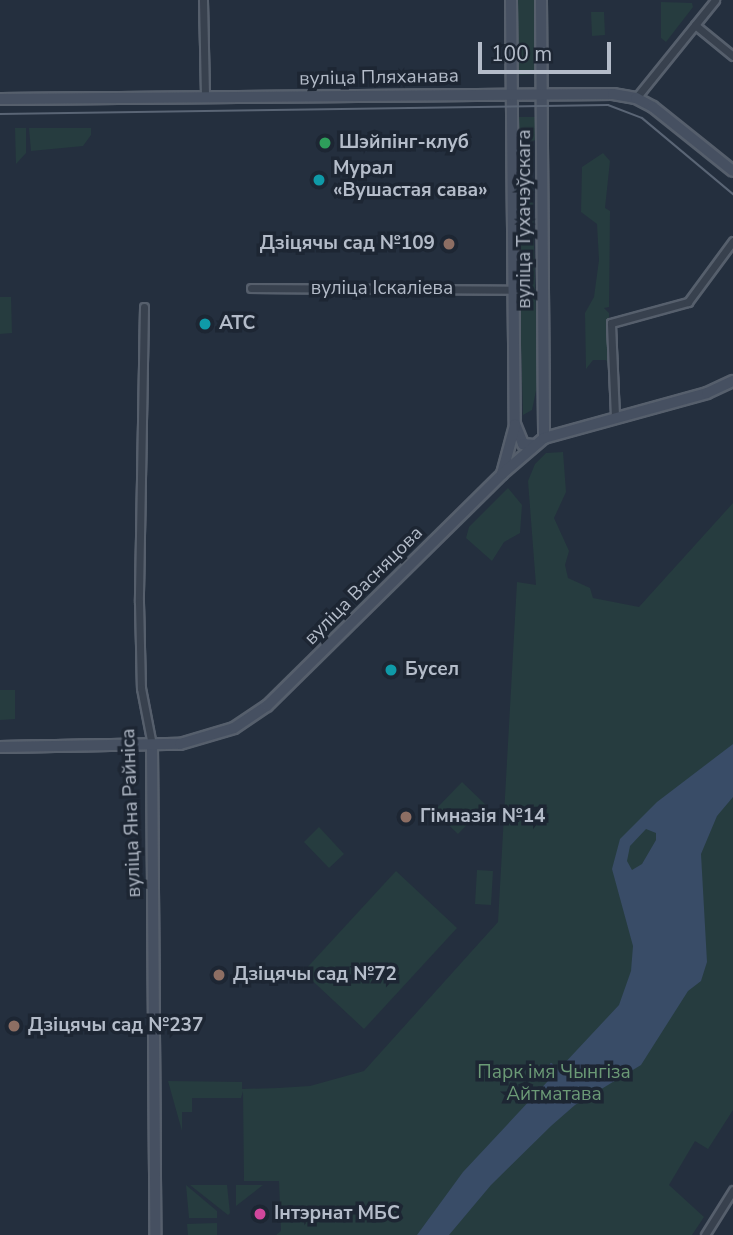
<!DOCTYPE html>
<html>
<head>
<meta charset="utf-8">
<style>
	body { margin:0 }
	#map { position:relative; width:733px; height:1235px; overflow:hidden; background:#242f3e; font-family:"Nunito Sans",sans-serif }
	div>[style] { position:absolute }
	.green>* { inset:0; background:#263c3f }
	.water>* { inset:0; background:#394c67 }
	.stream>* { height:2.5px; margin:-1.25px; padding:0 1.25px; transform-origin:1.25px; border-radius:1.25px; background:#394c67 }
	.roads { filter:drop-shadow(2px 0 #565f6c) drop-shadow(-2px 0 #565f6c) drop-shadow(0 2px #565f6c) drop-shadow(0 -2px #565f6c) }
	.street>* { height:7px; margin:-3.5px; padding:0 3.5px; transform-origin:3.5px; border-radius:3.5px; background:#38414e }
	.secondary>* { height:10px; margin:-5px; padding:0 5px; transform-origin:5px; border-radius:5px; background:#465061 }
	.tram>* { height:2px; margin:-1px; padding:0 1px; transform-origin:1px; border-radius:1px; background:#5a6575 }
	.dots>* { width:19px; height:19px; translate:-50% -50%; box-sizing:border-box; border:4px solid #1d2633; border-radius:50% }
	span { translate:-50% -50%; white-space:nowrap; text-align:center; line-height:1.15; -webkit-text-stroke:7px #1d2633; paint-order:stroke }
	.street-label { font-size:19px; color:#b4bcc9 }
	.poi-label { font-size:19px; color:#b4bcc9; font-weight:700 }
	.left { translate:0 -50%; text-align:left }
	.right { translate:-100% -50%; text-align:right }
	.park-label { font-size:19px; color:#6b9a76 }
	.scale { position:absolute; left:478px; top:42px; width:133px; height:32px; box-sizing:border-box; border:4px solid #b4bcc9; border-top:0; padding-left:9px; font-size:21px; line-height:24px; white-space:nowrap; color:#b4bcc9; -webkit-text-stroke:5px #1d2633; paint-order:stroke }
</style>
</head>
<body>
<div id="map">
	<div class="green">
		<i style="clip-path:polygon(517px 0,536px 0,537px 74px,517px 75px)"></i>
		<i style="clip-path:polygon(661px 2px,692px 3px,693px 7px,666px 42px,661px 38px)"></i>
		<i style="clip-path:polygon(591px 12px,604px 12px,605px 35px,592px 36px)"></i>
		<i style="clip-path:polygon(517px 117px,537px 117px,537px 140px,531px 141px,538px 381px,532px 410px,523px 415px,518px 245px,525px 241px,524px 135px,517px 131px)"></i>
		<i style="clip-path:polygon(15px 128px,26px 128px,26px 153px,16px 164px)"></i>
		<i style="clip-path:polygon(29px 128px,91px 128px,91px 135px,83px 146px,31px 151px)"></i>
		<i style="clip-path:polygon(603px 153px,610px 161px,605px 208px,610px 211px,609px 307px,604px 308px,609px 313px,610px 367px,606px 360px,593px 360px,586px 369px,585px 313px,594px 297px,599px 260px,597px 224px,581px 212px,582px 167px)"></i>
		<i style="clip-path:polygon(0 297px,11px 297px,12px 333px,0 334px)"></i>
		<i style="clip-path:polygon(563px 452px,566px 492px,554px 518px,569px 551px,565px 565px,568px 578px,590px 588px,593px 598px,639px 607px,733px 503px,733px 1110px,708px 1149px,695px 1141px,669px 1185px,704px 1217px,692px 1235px,276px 1235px,281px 1231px,279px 1181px,244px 1181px,243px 1091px,241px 1098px,192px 1098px,192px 1112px,182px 1112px,182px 1131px,168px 1081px,242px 1082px,242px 1089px,278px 1088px,310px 1086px,364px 1071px,498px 922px,517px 582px,536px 585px,528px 481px,535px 464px,546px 453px)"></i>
		<i style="clip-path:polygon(508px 488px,522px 505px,520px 533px,504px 542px,492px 561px,466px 538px,469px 527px)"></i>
		<i style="clip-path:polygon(0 690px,15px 690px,15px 719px,0 720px)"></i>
		<i style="clip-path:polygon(462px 782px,486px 805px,458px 834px,434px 811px)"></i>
		<i style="clip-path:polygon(319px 827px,344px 854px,329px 868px,304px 842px)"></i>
		<i style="clip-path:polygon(477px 870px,493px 871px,491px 905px,475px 904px)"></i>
		<i style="clip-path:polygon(396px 871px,457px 928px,364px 1029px,303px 972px)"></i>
		<i style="clip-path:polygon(186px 1185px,217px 1211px,217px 1218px,189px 1218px)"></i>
		<i style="clip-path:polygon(190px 1185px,227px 1185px,230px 1213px,228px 1215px)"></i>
		<i style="clip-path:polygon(236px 1185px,263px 1185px,236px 1206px)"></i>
		<i style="clip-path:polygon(217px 1223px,217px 1235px,188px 1235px,187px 1224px)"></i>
	</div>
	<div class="water">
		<i style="clip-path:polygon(evenodd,733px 744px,733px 797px,717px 816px,701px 854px,707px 962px,701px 981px,688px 991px,641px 1065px,575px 1105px,551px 1126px,491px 1185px,449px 1235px,417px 1235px,463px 1172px,619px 1005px,631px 971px,633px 946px,612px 869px,620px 839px,657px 802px,733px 744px,646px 829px,656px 833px,656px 840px,642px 864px,632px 870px,627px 861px,630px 846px,646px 829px)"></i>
	</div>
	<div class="stream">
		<i style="left:551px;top:1064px;width:11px;rotate:49deg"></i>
	</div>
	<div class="roads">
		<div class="street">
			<i style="left:203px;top:0;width:97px;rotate:88.8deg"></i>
			<i style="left:695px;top:25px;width:49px;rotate:39.2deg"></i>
			<i style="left:636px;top:98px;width:126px;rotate:-51.1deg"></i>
			<i style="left:251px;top:288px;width:262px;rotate:0.4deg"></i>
			<i style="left:144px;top:307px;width:295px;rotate:91deg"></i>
			<i style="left:139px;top:602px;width:86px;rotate:88.7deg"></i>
			<i style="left:141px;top:688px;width:58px;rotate:79.1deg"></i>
			<i style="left:615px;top:416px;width:93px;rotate:-92.5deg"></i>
			<i style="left:611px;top:323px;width:80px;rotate:-15.3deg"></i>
			<i style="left:688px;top:302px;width:76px;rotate:-53.6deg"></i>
			<i style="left:705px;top:1235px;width:53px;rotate:-58.1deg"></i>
		</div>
		<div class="secondary">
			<i style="left:511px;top:0;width:424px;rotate:89.5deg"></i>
			<i style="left:515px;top:424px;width:22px;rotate:68deg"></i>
			<i style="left:523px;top:444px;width:11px;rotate:5deg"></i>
			<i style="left:541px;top:0;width:438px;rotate:89.6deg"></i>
			<i style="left:0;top:99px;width:613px;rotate:-0.47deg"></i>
			<i style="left:613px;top:94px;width:23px;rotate:10deg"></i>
			<i style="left:636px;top:98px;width:19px;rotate:28deg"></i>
			<i style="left:653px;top:107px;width:102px;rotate:38.7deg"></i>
			<i style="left:502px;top:474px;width:51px;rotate:-75.1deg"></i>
			<i style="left:152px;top:745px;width:490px;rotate:89.6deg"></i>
			<i style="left:0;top:747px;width:180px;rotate:-1deg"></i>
			<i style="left:180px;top:744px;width:56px;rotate:-16.5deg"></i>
			<i style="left:234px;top:728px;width:40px;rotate:-34deg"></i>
			<i style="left:267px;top:706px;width:330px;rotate:-44.6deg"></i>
			<i style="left:502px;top:474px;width:55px;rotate:-40.6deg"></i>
			<i style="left:544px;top:438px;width:169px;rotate:-15.4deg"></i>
			<i style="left:707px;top:393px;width:29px;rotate:-25deg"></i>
		</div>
	</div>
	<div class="tram">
		<i style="left:0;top:114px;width:608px;rotate:-0.85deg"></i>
		<i style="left:608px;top:105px;width:36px;rotate:21deg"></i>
		<i style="left:642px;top:118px;width:119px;rotate:39.9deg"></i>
	</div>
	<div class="dots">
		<i style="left:325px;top:143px;background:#2e9e5b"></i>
		<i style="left:319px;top:180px;background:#0f9aa8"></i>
		<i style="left:449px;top:244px;background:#8d6e63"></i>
		<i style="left:205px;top:324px;background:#0f9aa8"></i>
		<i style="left:391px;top:670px;background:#0f9aa8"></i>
		<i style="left:406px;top:817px;background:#8d6e63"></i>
		<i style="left:219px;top:975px;background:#8d6e63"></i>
		<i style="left:14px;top:1026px;background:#8d6e63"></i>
		<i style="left:260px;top:1214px;background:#d1479c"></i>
	</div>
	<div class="street-label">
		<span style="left:379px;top:78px;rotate:-1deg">вуліца Пляханава</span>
		<span style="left:525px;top:219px;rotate:-90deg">вуліца Тухачэўскага</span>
		<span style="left:382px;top:289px">вуліца Іскаліева</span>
		<span style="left:364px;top:586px;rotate:-45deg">вуліца Васняцова</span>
		<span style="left:132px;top:813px;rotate:-92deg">вуліца Яна Райніса</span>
	</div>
	<div class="poi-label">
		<span class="left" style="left:339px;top:143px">Шэйпінг-клуб</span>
		<span class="left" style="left:333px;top:180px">Мурал<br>«Вушастая сава»</span>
		<span class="right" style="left:435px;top:244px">Дзіцячы сад №109</span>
		<span class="left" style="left:219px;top:324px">АТС</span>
		<span class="left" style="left:405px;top:670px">Бусел</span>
		<span class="left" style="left:420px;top:817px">Гімназія №14</span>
		<span class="left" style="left:233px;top:975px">Дзіцячы сад №72</span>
		<span class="left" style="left:28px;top:1026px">Дзіцячы сад №237</span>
		<span class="left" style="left:274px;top:1214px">Інтэрнат МБС</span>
	</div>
	<div class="park-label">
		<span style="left:554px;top:1084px">Парк імя Чынгіза<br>Айтматава</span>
	</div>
	<div class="scale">100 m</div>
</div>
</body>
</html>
